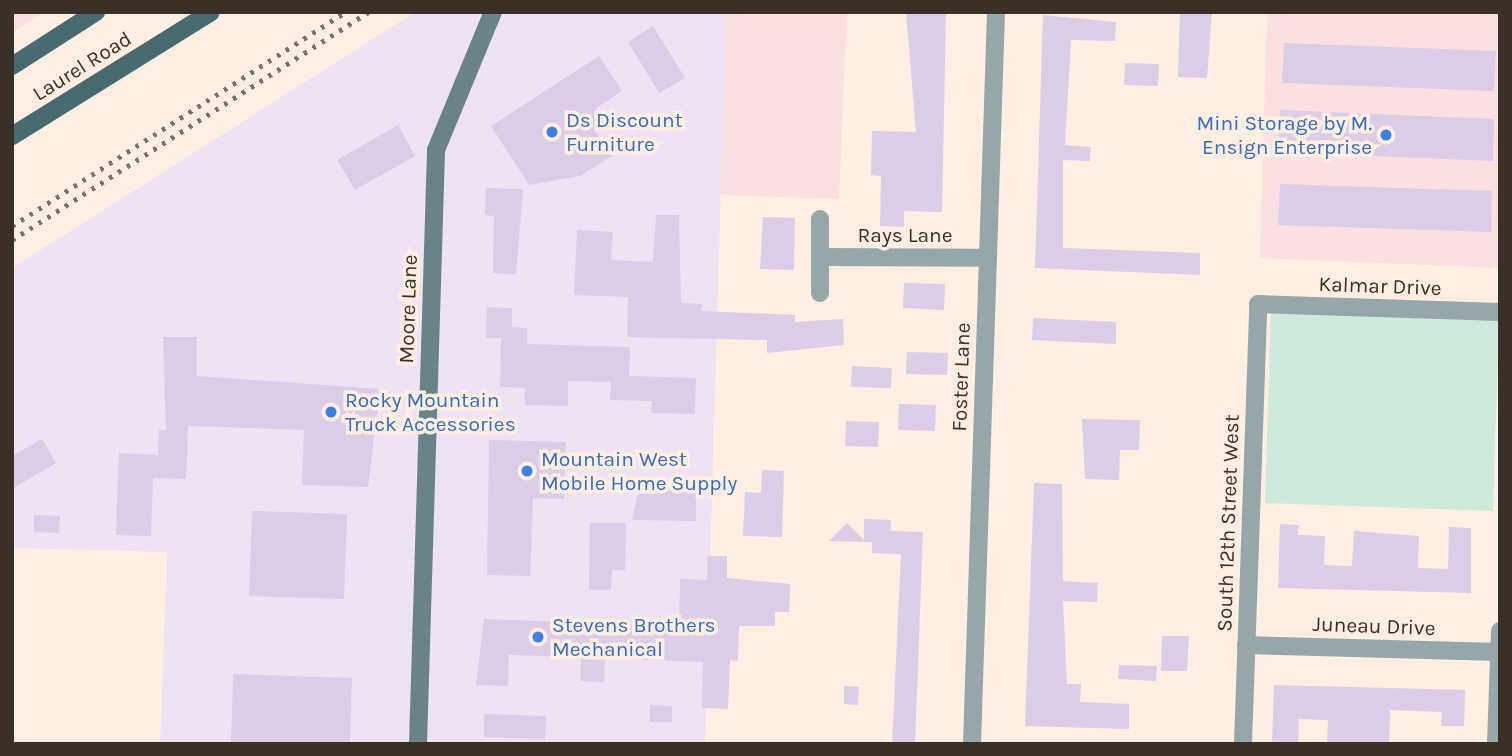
<!DOCTYPE html>
<html>
<head>
<meta charset="utf-8">
<style>
	body { margin:0 }
	#map { position:relative; width:1512px; height:756px; overflow:hidden; background:#feefe2; font-family:Karla,sans-serif }
	div>[style] { position:absolute }
	.commercial>* { inset:0; background:#f0e2f5 }
	.industrial>* { inset:0; background:#fbe0e1 }
	.green>* { inset:0; background:#cfe9da }
	.building>* { inset:0; background:#dccde8 }
	.street>* { height:18px; margin:-9px; padding:0 9px; transform-origin:9px; border-radius:9px; background:#96a7ab }
	.secondary>* { height:18px; margin:-9px; padding:0 9px; transform-origin:9px; border-radius:9px; background:#698389 }
	.primary>* { height:18px; margin:-9px; padding:0 9px; transform-origin:9px; border-radius:9px; background:#496971 }
	.rail>* { height:5px; margin-top:-2.5px; transform-origin:0; background:repeating-linear-gradient(90deg,#7d7167 0 3.5px,transparent 0 10.5px) }
	.dots>* { width:19px; height:19px; translate:-50% -50%; box-sizing:border-box; border:4px solid #feefe2; border-radius:50% }
	span { translate:-50% -50%; white-space:nowrap; text-align:center; line-height:1.15; -webkit-text-stroke:7px #feefe2; paint-order:stroke }
	.street-label { font-size:21px; color:#3a3028 }
	.shop-label { font-size:21px; color:#366cbe }
	.left { translate:0 -50%; text-align:left }
	.right { translate:-100% -50%; text-align:right }
	.frame { position:absolute; inset:0; border:14px solid #3a3028; pointer-events:none }
</style>
</head>
<body>
<div id="map">
	<div class="commercial">
		<i style="clip-path:polygon(415px 12px,726px 12px,705px 744px,160px 744px,167px 552px,12px 548px,12px 268px)"></i>
	</div>
	<div class="industrial">
		<i style="clip-path:polygon(12px 12px,44px 12px,12px 32px)"></i>
		<i style="clip-path:polygon(726px 12px,847px 12px,839px 199px,721px 195px)"></i>
		<i style="clip-path:polygon(1267px 12px,1500px 12px,1500px 268px,1260px 258px)"></i>
	</div>
	<div class="green">
		<i style="clip-path:polygon(1271px 311px,1499px 318px,1493px 511px,1265px 503px)"></i>
	</div>
	<div class="building">
		<i style="clip-path:polygon(906px 12px,946px 12px,942px 212px,904px 211px,904px 227px,880px 226px,881px 176px,871px 175px,872px 131px,916px 132px)"></i>
		<i style="clip-path:polygon(1180px 12px,1212px 12px,1207px 78px,1178px 77px)"></i>
		<i style="clip-path:polygon(1043px 15px,1116px 22px,1115px 41px,1071px 40px,1065px 145px,1091px 147px,1090px 161px,1063px 160px,1063px 248px,1200px 253px,1200px 275px,1035px 268px)"></i>
		<i style="clip-path:polygon(653px 26px,685px 78px,659px 93px,628px 42px)"></i>
		<i style="clip-path:polygon(1284px 43px,1496px 51px,1494px 91px,1282px 83px)"></i>
		<i style="clip-path:polygon(599px 56px,622px 91px,596px 108px,606px 125px,595px 131px,612px 156px,580px 176px,529px 185px,491px 126px)"></i>
		<i style="clip-path:polygon(1125px 63px,1159px 64px,1158px 86px,1124px 85px)"></i>
		<i style="clip-path:polygon(1280px 110px,1494px 119px,1493px 161px,1278px 152px)"></i>
		<i style="clip-path:polygon(398px 125px,415px 156px,355px 190px,337px 160px)"></i>
		<i style="clip-path:polygon(1280px 184px,1492px 191px,1491px 232px,1278px 225px)"></i>
		<i style="clip-path:polygon(486px 188px,523px 189px,516px 274px,493px 273px,494px 216px,485px 215px)"></i>
		<i style="clip-path:polygon(656px 215px,679px 215px,681px 303px,702px 304px,701px 311px,795px 315px,795px 322px,843px 319px,844px 345px,767px 353px,767px 340px,627px 337px,628px 297px,574px 295px,577px 230px,613px 232px,611px 260px,653px 262px)"></i>
		<i style="clip-path:polygon(763px 217px,795px 218px,794px 270px,760px 269px)"></i>
		<i style="clip-path:polygon(904px 283px,945px 284px,944px 310px,903px 308px)"></i>
		<i style="clip-path:polygon(487px 307px,512px 308px,512px 327px,527px 328px,527px 344px,630px 347px,629px 376px,696px 378px,695px 414px,651px 413px,652px 401px,610px 400px,611px 382px,568px 381px,568px 406px,525px 405px,525px 388px,500px 387px,501px 338px,486px 338px)"></i>
		<i style="clip-path:polygon(1033px 318px,1116px 322px,1116px 344px,1032px 340px)"></i>
		<i style="clip-path:polygon(163px 337px,197px 337px,197px 376px,380px 389px,368px 487px,302px 485px,304px 430px,188px 426px,186px 479px,153px 478px,151px 536px,116px 535px,119px 453px,158px 455px,159px 430px,166px 430px)"></i>
		<i style="clip-path:polygon(907px 352px,948px 353px,947px 375px,906px 374px)"></i>
		<i style="clip-path:polygon(852px 366px,892px 368px,891px 388px,851px 387px)"></i>
		<i style="clip-path:polygon(899px 404px,936px 405px,935px 431px,898px 430px)"></i>
		<i style="clip-path:polygon(1082px 419px,1140px 420px,1139px 450px,1120px 450px,1119px 480px,1085px 479px)"></i>
		<i style="clip-path:polygon(846px 421px,879px 422px,878px 447px,845px 446px)"></i>
		<i style="clip-path:polygon(42px 439px,56px 463px,12px 489px,12px 456px)"></i>
		<i style="clip-path:polygon(489px 440px,566px 442px,564px 499px,533px 498px,530px 576px,487px 575px)"></i>
		<i style="clip-path:polygon(762px 470px,784px 471px,782px 537px,743px 536px,745px 492px,761px 493px)"></i>
		<i style="clip-path:polygon(1034px 483px,1062px 484px,1063px 581px,1098px 583px,1097px 602px,1063px 601px,1067px 684px,1081px 684px,1080px 702px,1129px 704px,1129px 729px,1025px 726px)"></i>
		<i style="clip-path:polygon(639px 490px,696px 491px,696px 521px,632px 520px)"></i>
		<i style="clip-path:polygon(252px 511px,347px 514px,344px 599px,249px 596px)"></i>
		<i style="clip-path:polygon(34px 515px,60px 516px,59px 533px,34px 532px)"></i>
		<i style="clip-path:polygon(864px 519px,891px 520px,891px 531px,923px 532px,915px 744px,892px 744px,901px 554px,872px 553px,872px 542px,829px 541px,847px 523px,864px 540px)"></i>
		<i style="clip-path:polygon(590px 523px,626px 523px,625px 570px,612px 570px,611px 590px,589px 590px)"></i>
		<i style="clip-path:polygon(1280px 524px,1299px 525px,1298px 535px,1325px 536px,1324px 565px,1352px 566px,1354px 531px,1419px 536px,1418px 568px,1448px 569px,1449px 527px,1471px 528px,1471px 593px,1278px 588px)"></i>
		<i style="clip-path:polygon(707px 556px,727px 556px,727px 578px,790px 584px,789px 612px,775px 612px,775px 626px,739px 626px,738px 661px,730px 660px,728px 709px,702px 708px,703px 662px,605px 658px,604px 682px,581px 681px,581px 657px,509px 655px,508px 686px,476px 685px,484px 619px,679px 626px,680px 579px,707px 580px)"></i>
		<i style="clip-path:polygon(1162px 636px,1189px 636px,1187px 671px,1161px 671px)"></i>
		<i style="clip-path:polygon(1119px 665px,1157px 666px,1156px 681px,1118px 679px)"></i>
		<i style="clip-path:polygon(233px 674px,352px 678px,350px 744px,231px 744px)"></i>
		<i style="clip-path:polygon(1274px 685px,1465px 690px,1464px 726px,1441px 726px,1442px 712px,1390px 710px,1389px 744px,1327px 744px,1328px 720px,1299px 719px,1298px 744px,1272px 744px)"></i>
		<i style="clip-path:polygon(844px 686px,859px 687px,858px 705px,844px 704px)"></i>
		<i style="clip-path:polygon(650px 705px,672px 706px,672px 722px,650px 722px)"></i>
		<i style="clip-path:polygon(484px 714px,546px 716px,545px 739px,484px 737px)"></i>
	</div>
	<div class="street">
		<i style="left:821px;top:257px;width:167px;rotate:0.3deg"></i>
		<i style="left:820px;top:293px;width:74px;rotate:-90deg"></i>
		<i style="left:1246px;top:645px;width:254px;rotate:1.6deg"></i>
		<i style="left:972px;top:744px;width:732px;rotate:-88.12deg"></i>
		<i style="left:1243px;top:744px;width:440px;rotate:-88deg"></i>
		<i style="left:1258px;top:304px;width:242px;rotate:1.9deg"></i>
		<i style="left:1496px;top:744px;width:113px;rotate:-88deg"></i>
	</div>
	<div class="secondary">
		<i style="left:418px;top:744px;width:594px;rotate:-88.26deg"></i>
		<i style="left:436px;top:150px;width:149px;rotate:-67.6deg"></i>
	</div>
	<div class="primary">
		<i style="left:12px;top:66px;width:100px;rotate:-32.7deg"></i>
		<i style="left:12px;top:136px;width:234px;rotate:-31.9deg"></i>
	</div>
	<div class="rail">
		<i style="left:12px;top:226px;width:396px;rotate:-32.7deg"></i>
		<i style="left:12px;top:240px;width:423px;rotate:-32.6deg"></i>
	</div>
	<div class="dots">
		<i style="left:552px;top:132px;background:#3f7fe0"></i>
		<i style="left:1386px;top:135px;background:#3f7fe0"></i>
		<i style="left:331px;top:412px;background:#3f7fe0"></i>
		<i style="left:527px;top:471px;background:#3f7fe0"></i>
		<i style="left:538px;top:637px;background:#3f7fe0"></i>
	</div>
	<div class="street-label">
		<span style="left:82px;top:66px;rotate:-32deg">Laurel Road</span>
		<span style="left:905px;top:235px">Rays Lane</span>
		<span style="left:1380px;top:286px;rotate:2deg">Kalmar Drive</span>
		<span style="left:408px;top:309px;rotate:-88deg">Moore Lane</span>
		<span style="left:961px;top:377px;rotate:-88deg">Foster Lane</span>
		<span style="left:1228px;top:523px;rotate:-88deg">South 12th Street West</span>
		<span style="left:1374px;top:626px;rotate:2deg">Juneau Drive</span>
	</div>
	<div class="shop-label">
		<span class="left" style="left:566px;top:132px">Ds Discount<br>Furniture</span>
		<span class="right" style="left:1372px;top:135px">Mini Storage by M.<br>Ensign Enterprise</span>
		<span class="left" style="left:345px;top:412px">Rocky Mountain<br>Truck Accessories</span>
		<span class="left" style="left:541px;top:471px">Mountain West<br>Mobile Home Supply</span>
		<span class="left" style="left:552px;top:637px">Stevens Brothers<br>Mechanical</span>
	</div>
	<div class="frame"></div>
</div>
</body>
</html>
